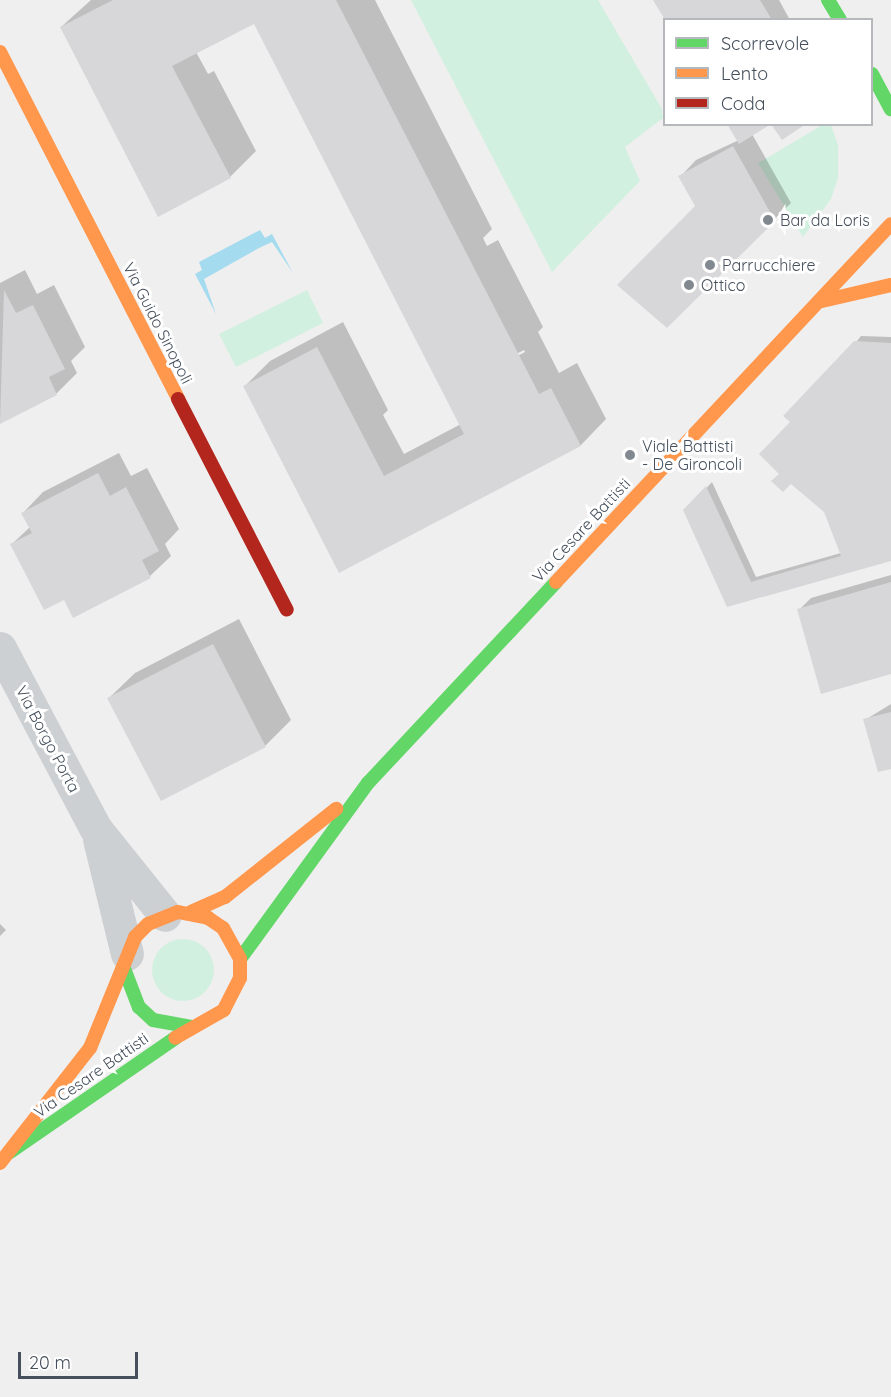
<!DOCTYPE html>
<html>
<head>
<meta charset="utf-8">
<style>
	body { margin:0 }
	#map { position:relative; width:891px; height:1397px; overflow:hidden; background:#f0efef; font-family:Quicksand,sans-serif }
	div>[style] { position:absolute }
	.green>* { inset:0; background:#d2f0df }
	.round { border-radius:50% }
	.water>* { inset:0; background:#a5dbef }
	.shadow>* { inset:0; background:#0003 }
	.building>* { inset:0; background:#d7d7d9 }
	.street>* { height:33px; margin:-16.5px; padding:0 16.5px; transform-origin:16.5px; border-radius:16.5px; background:#cdd0d3 }
	.fast>* { height:14px; margin:-7px; padding:0 7px; transform-origin:7px; border-radius:7px; background:#63d668 }
	.slow>* { height:14px; margin:-7px; padding:0 7px; transform-origin:7px; border-radius:7px; background:#ff974d }
	.jam>* { height:14px; margin:-7px; padding:0 7px; transform-origin:7px; border-radius:7px; background:#b3261e }
	.dots>* { width:16px; height:16px; translate:-50% -50%; box-sizing:border-box; border:3px solid #fff; border-radius:50% }
	span { translate:-50% -50%; white-space:nowrap; text-align:center; line-height:1.15; -webkit-text-stroke:6px #fff; paint-order:stroke }
	.poi-label { font-size:16px; color:#45505c }
	.left { translate:0 -50%; text-align:left }
	.street-label { font-size:16px; color:#45505c }
	.legend { position:absolute; left:663px; top:18px; width:210px; height:108px; box-sizing:border-box; background:#fff; border:2px solid #b5b9be; margin:0; padding:8px 10px; list-style:none; font-size:18px; color:#45505c }
	.legend li { display:flex; align-items:center; gap:12px; height:30px }
	.legend b { width:30px; border:2px solid #b5b9be }
	.scale { position:absolute; left:18px; top:1352px; width:120px; height:27px; box-sizing:border-box; border:3px solid #45505c; border-top:0; padding-left:8px; font-size:18px; line-height:21px; white-space:nowrap; color:#45505c; -webkit-text-stroke:4px #fff; paint-order:stroke }
</style>
</head>
<body>
<div id="map">
	<div class="green">
		<i style="clip-path:polygon(411px 0,598px 0,662px 109px,663px 118px,625px 147px,640px 181px,552px 272px)"></i>
		<i style="clip-path:polygon(824px 124px,831px 125px,838px 145px,838px 178px,831px 199px,803px 237px,758px 163px)"></i>
		<i style="clip-path:polygon(307px 290px,323px 323px,236px 367px,219px 334px)"></i>
		<i class="round" style="left:152px;top:939px;width:62px;height:62px"></i>
	</div>
	<div class="water">
		<i style="clip-path:polygon(260px 230px,265px 238px,272px 234px,293px 273px,272px 242px,259px 248px,204px 279px,216px 314px,195px 274px,202px 270px,199px 262px)"></i>
	</div>
	<div class="shadow">
		<i style="clip-path:polygon(evenodd,91px 0,375px 0,492px 229px,483px 238px,487px 246px,498px 240px,543px 327px,538px 332px,559px 373px,577px 363px,606px 419px,581px 445px,340px 571px,245px 386px,270px 361px,343px 322px,388px 410px,383px 415px,404px 454px,461px 424px,254px 22px,196px 52px,208px 74px,214px 71px,256px 151px,230px 177px,61px 27px,91px 0,524px 350px,525px 352px,468px 382px,468px 379px,524px 350px)"></i>
		<i style="clip-path:polygon(655px 0,779px 0,790px 20px,666px 20px)"></i>
		<i style="clip-path:polygon(752px 134px,791px 203px,667px 326px,697px 206px,680px 177px,696px 160px)"></i>
		<i style="clip-path:polygon(25px 270px,37px 294px,54px 285px,85px 347px,71px 361px,77px 373px,57px 393px,0 423px,0 283px)"></i>
		<i style="clip-path:polygon(861px 336px,891px 337px,891px 559px,728px 606px,685px 511px,712px 482px,756px 577px,841px 553px,825px 511px,781px 474px,793px 421px)"></i>
		<i style="clip-path:polygon(119px 453px,131px 476px,147px 468px,179px 529px,165px 544px,171px 556px,150px 576px,74px 616px,65px 598px,12px 544px,30px 527px,23px 513px,43px 492px)"></i>
		<i style="clip-path:polygon(891px 575px,891px 672px,799px 610px,811px 598px)"></i>
		<i style="clip-path:polygon(239px 619px,291px 720px,265px 746px,109px 698px,135px 673px)"></i>
		<i style="clip-path:polygon(891px 704px,891px 767px,865px 720px)"></i>
		<i style="clip-path:polygon(0 924px,6px 930px,0 936px)"></i>
	</div>
	<div class="building">
		<i style="clip-path:polygon(113px 0,336px 0,539px 394px,551px 388px,581px 446px,339px 573px,243px 386px,317px 347px,384px 476px,464px 434px,254px 24px,172px 66px,231px 178px,158px 217px,60px 27px)"></i>
		<i style="clip-path:polygon(653px 0,760px 0,772px 20px,665px 20px)"></i>
		<i style="clip-path:polygon(727px 124px,771px 124px,739px 144px)"></i>
		<i style="clip-path:polygon(771px 124px,806px 124px,782px 140px)"></i>
		<i style="clip-path:polygon(733px 146px,775px 221px,667px 328px,617px 285px,695px 206px,678px 176px)"></i>
		<i style="clip-path:polygon(4px 290px,16px 313px,33px 305px,65px 369px,49px 377px,57px 395px,0 424px)"></i>
		<i style="clip-path:polygon(854px 341px,891px 343px,891px 561px,727px 607px,683px 510px,706px 486px,751px 582px,841px 556px,824px 512px,791px 484px,783px 492px,771px 481px,779px 474px,759px 454px,790px 422px,783px 416px)"></i>
		<i style="clip-path:polygon(98px 473px,110px 496px,126px 487px,159px 551px,142px 560px,151px 578px,73px 618px,64px 600px,44px 610px,10px 544px,32px 533px,21px 513px)"></i>
		<i style="clip-path:polygon(891px 582px,891px 674px,821px 694px,797px 609px)"></i>
		<i style="clip-path:polygon(213px 644px,266px 747px,161px 801px,107px 698px)"></i>
		<i style="clip-path:polygon(891px 712px,891px 769px,878px 772px,863px 719px)"></i>
	</div>
	<div class="street">
		<i style="left:0;top:648px;width:205px;rotate:62.1deg"></i>
		<i style="left:96px;top:829px;width:110px;rotate:51.3deg"></i>
		<i style="left:99px;top:839px;width:118px;rotate:76.3deg"></i>
	</div>
	<div class="fast">
		<i style="left:828px;top:0;width:23px;rotate:59deg"></i>
		<i style="left:872px;top:74px;width:40px;rotate:62deg"></i>
		<i style="left:240px;top:959px;width:218px;rotate:-54deg"></i>
		<i style="left:368px;top:783px;width:275px;rotate:-46.9deg"></i>
		<i style="left:125px;top:971px;width:39px;rotate:69deg"></i>
		<i style="left:139px;top:1007px;width:19px;rotate:43deg"></i>
		<i style="left:153px;top:1020px;width:39px;rotate:10deg"></i>
		<i style="left:10px;top:1152px;width:201px;rotate:-34.6deg"></i>
	</div>
	<div class="slow">
		<i style="left:0;top:52px;width:390px;rotate:62.8deg"></i>
		<i style="left:822px;top:301px;width:71px;rotate:-13.1deg"></i>
		<i style="left:556px;top:582px;width:490px;rotate:-46.9deg"></i>
		<i style="left:191px;top:912px;width:37px;rotate:-24deg"></i>
		<i style="left:225px;top:897px;width:142px;rotate:-38.4deg"></i>
		<i style="left:0;top:1163px;width:146px;rotate:-52deg"></i>
		<i style="left:90px;top:1048px;width:120px;rotate:-67.9deg"></i>
		<i style="left:135px;top:937px;width:18px;rotate:-45deg"></i>
		<i style="left:148px;top:924px;width:32px;rotate:-22deg"></i>
		<i style="left:178px;top:912px;width:31px;rotate:11deg"></i>
		<i style="left:208px;top:918px;width:18px;rotate:34deg"></i>
		<i style="left:223px;top:928px;width:35px;rotate:61deg"></i>
		<i style="left:240px;top:959px;width:19px;rotate:90deg"></i>
		<i style="left:240px;top:978px;width:36px;rotate:117deg"></i>
		<i style="left:224px;top:1010px;width:56px;rotate:150.3deg"></i>
	</div>
	<div class="jam">
		<i style="left:178px;top:399px;width:237px;rotate:62.7deg"></i>
	</div>
	<div class="dots">
		<i style="left:768px;top:220px;background:#81888f"></i>
		<i style="left:710px;top:265px;background:#81888f"></i>
		<i style="left:689px;top:285px;background:#81888f"></i>
		<i style="left:630px;top:455px;background:#81888f"></i>
	</div>
	<div class="poi-label">
		<span class="left" style="left:780px;top:220px">Bar da Loris</span>
		<span class="left" style="left:722px;top:265px">Parrucchiere</span>
		<span class="left" style="left:701px;top:285px">Ottico</span>
		<span class="left" style="left:642px;top:455px">Viale Battisti<br>- De Gironcoli</span>
	</div>
	<div class="street-label">
		<span style="left:158px;top:323px;rotate:63deg">Via Guido Sinopoli</span>
		<span style="left:581px;top:530px;rotate:-47deg">Via Cesare Battisti</span>
		<span style="left:48px;top:739px;rotate:62deg">Via Borgo Porta</span>
		<span style="left:91px;top:1075px;rotate:-35deg">Via Cesare Battisti</span>
	</div>
	<ul class="legend">
	<li><b style="height:8px;background:#63d668"></b>Scorrevole</li>
	<li><b style="height:8px;background:#ff974d"></b>Lento</li>
	<li><b style="height:8px;background:#b3261e"></b>Coda</li>
	</ul>
	<div class="scale">20 m</div>
</div>
</body>
</html>
